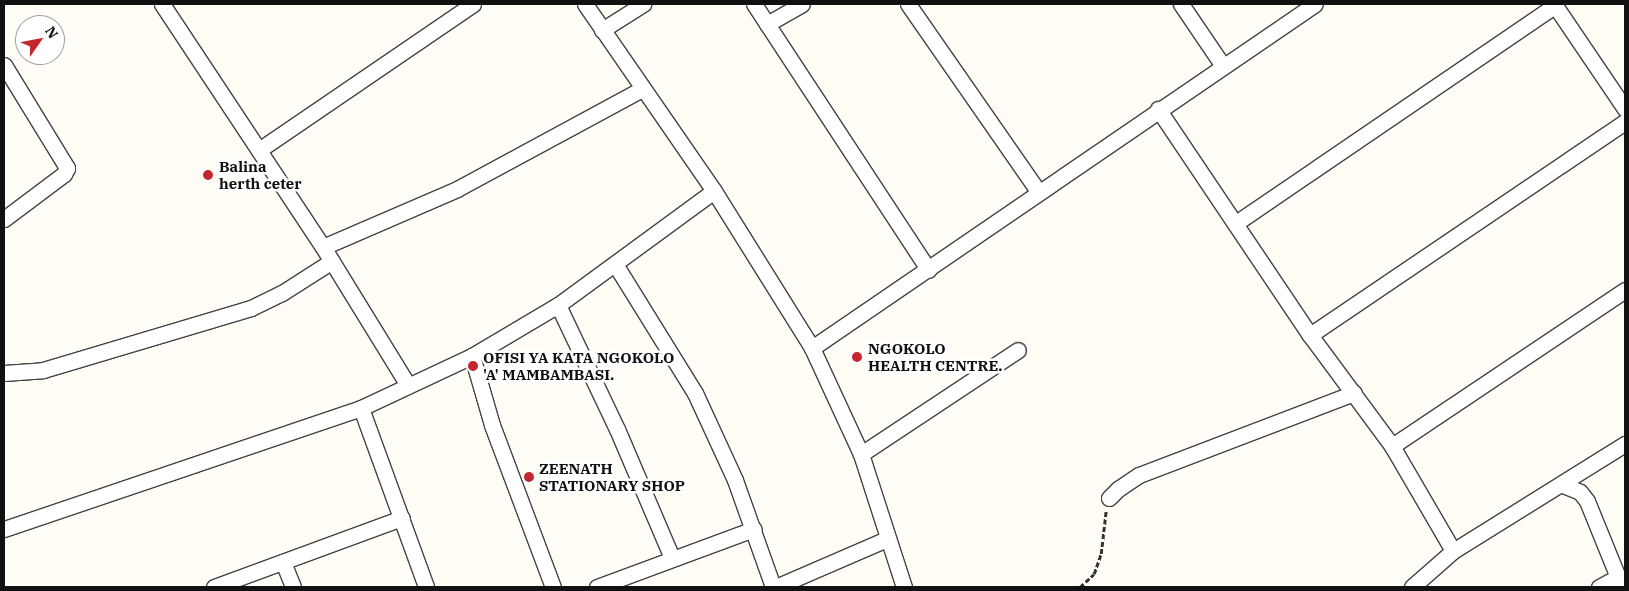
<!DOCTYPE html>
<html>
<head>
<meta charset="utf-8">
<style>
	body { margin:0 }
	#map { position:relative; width:1629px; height:591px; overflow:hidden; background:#fffdf5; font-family:"IBM Plex Serif",serif }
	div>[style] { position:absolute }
	.path>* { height:2.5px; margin-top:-1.25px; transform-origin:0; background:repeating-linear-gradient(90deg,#333 0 5px,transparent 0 7.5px) }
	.roads { filter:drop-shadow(1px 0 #444) drop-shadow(-1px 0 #444) drop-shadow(0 1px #444) drop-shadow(0 -1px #444) }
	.street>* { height:15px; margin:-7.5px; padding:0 7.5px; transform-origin:7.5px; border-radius:7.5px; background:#fff }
	.dots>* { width:14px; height:14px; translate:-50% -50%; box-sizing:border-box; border:2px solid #fff; border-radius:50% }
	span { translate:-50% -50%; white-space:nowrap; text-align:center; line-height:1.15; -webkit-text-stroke:5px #fff; paint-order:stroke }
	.poi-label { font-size:15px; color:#111; font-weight:700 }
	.left { translate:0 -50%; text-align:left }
	.frame { position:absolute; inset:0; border:5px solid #111; pointer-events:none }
	.north { position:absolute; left:15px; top:15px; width:50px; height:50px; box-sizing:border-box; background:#fff; border:1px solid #a0a0a0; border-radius:50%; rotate:57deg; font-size:14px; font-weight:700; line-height:20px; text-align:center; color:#111 }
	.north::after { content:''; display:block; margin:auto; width:18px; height:22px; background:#c4262e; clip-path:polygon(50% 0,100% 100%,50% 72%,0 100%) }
</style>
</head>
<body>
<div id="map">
	<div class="path">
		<i style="left:1080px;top:587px;width:19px;rotate:-43deg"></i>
		<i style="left:1094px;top:574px;width:21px;rotate:-71deg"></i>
		<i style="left:1101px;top:554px;width:44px;rotate:-83.5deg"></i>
	</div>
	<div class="roads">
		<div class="street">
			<i style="left:162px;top:4px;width:291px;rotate:56.5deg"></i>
			<i style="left:323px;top:247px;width:162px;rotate:58.4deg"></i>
			<i style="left:585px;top:4px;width:227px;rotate:55.4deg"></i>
			<i style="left:714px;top:191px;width:185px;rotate:58deg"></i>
			<i style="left:812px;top:348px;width:117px;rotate:65.2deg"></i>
			<i style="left:861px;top:454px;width:140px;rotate:72.1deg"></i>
			<i style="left:754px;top:4px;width:318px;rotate:56.7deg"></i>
			<i style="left:908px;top:4px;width:228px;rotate:55.2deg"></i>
			<i style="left:1181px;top:4px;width:75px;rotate:55.9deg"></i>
			<i style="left:1554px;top:4px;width:127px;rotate:55.9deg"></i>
			<i style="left:767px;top:24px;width:40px;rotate:-29.7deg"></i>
			<i style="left:602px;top:30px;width:49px;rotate:-32.4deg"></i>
			<i style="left:4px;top:65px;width:121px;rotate:58.5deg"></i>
			<i style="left:67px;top:168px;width:7px;rotate:117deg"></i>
			<i style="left:64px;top:174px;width:75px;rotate:143.1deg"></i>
			<i style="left:1158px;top:109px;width:272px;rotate:56.1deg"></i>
			<i style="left:1310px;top:335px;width:138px;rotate:53.5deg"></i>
			<i style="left:1392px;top:446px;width:121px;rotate:59.8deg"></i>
			<i style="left:259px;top:150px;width:259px;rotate:-34.3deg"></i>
			<i style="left:1236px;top:223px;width:386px;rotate:-34.3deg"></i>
			<i style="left:323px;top:247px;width:146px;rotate:-23.4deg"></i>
			<i style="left:457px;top:189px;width:210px;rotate:-28.4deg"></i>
			<i style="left:615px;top:264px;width:152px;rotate:58.2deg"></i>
			<i style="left:695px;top:393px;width:96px;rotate:65.3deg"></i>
			<i style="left:735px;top:480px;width:114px;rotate:70.4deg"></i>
			<i style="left:558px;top:305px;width:137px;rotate:64.6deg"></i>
			<i style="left:617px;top:429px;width:140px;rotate:66.9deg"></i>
			<i style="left:1310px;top:335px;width:380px;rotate:-34.1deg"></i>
			<i style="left:812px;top:348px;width:609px;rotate:-34.37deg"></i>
			<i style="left:472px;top:356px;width:72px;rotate:73.8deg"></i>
			<i style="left:492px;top:425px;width:173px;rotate:69.4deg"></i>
			<i style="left:4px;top:373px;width:39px;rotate:-4deg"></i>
			<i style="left:43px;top:370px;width:217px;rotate:-16.6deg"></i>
			<i style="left:251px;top:308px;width:34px;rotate:-26deg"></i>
			<i style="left:282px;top:293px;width:59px;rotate:-32.6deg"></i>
			<i style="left:361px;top:408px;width:190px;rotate:70deg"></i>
			<i style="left:1392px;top:446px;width:280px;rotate:-33.8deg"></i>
			<i style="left:861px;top:454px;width:188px;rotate:-33.5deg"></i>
			<i style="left:1563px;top:485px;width:18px;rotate:22deg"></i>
			<i style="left:1580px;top:492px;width:11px;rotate:52deg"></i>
			<i style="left:1587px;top:501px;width:93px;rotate:67.9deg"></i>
			<i style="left:1109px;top:498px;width:13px;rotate:-45deg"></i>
			<i style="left:1118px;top:489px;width:25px;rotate:-34deg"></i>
			<i style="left:1139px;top:475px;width:230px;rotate:-20.9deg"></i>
			<i style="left:4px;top:529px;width:377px;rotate:-18.7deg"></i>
			<i style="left:361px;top:408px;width:123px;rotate:-25.1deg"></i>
			<i style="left:472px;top:356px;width:100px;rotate:-30.7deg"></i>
			<i style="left:558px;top:305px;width:193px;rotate:-36.2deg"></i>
			<i style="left:283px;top:562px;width:27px;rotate:68deg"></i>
			<i style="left:214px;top:587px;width:200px;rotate:-20.2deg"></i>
			<i style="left:597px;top:587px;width:167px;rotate:-20.3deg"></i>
			<i style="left:776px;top:587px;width:121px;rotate:-23.4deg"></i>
			<i style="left:1412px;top:587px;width:55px;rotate:-41.3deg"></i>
			<i style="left:1453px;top:551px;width:203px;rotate:-31.9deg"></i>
			<i style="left:1599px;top:587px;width:21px;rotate:-28deg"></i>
		</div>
	</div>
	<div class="dots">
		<i style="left:208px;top:175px;background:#c4262e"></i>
		<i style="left:857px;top:357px;background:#c4262e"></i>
		<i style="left:473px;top:366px;background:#c4262e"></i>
		<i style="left:529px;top:477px;background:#c4262e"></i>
	</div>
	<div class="poi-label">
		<span class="left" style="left:219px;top:175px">Balina<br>herth ceter</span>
		<span class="left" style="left:868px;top:357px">NGOKOLO<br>HEALTH CENTRE.</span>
		<span class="left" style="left:483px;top:366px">OFISI YA KATA NGOKOLO<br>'A' MAMBAMBASI.</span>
		<span class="left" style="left:539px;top:477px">ZEENATH<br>STATIONARY SHOP</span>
	</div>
	<div class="frame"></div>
	<div class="north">N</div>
</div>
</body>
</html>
